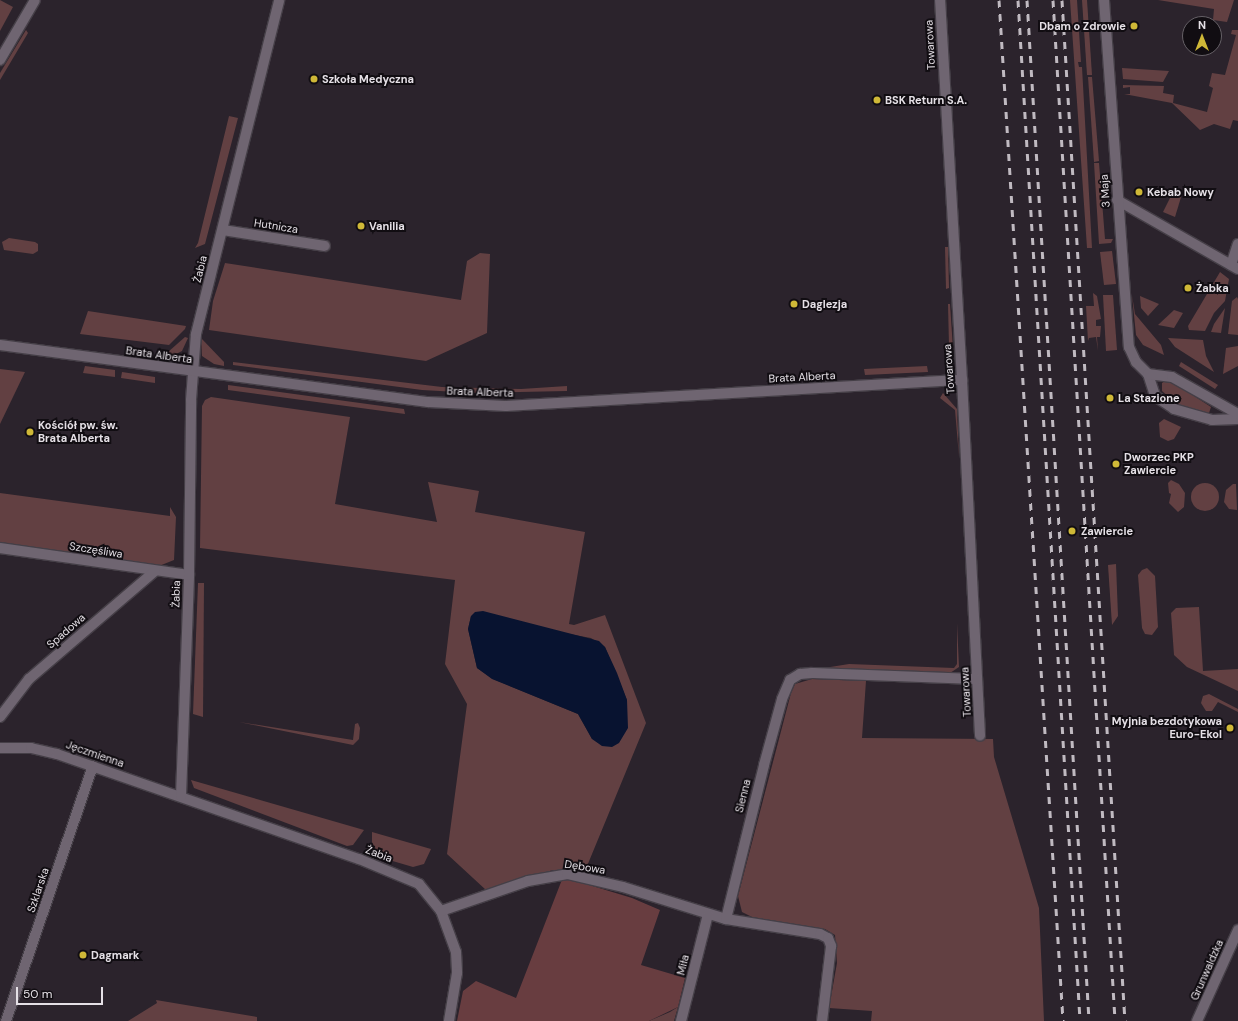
<!DOCTYPE html>
<html>
<head>
<meta charset="utf-8">
<style>
	body { margin:0 }
	#map { position:relative; width:1238px; height:1021px; overflow:hidden; background:#2b232c; font-family:"DM Sans",sans-serif }
	div>[style] { position:absolute }
	.green>* { inset:0; background:#624042 }
	.round { border-radius:50% }
	.forest>* { inset:0; background:#683d40 }
	.water>* { inset:0; background:#081330 }
	.roads { filter:drop-shadow(1px 0 #453f47) drop-shadow(-1px 0 #453f47) drop-shadow(0 1px #453f47) drop-shadow(0 -1px #453f47) }
	.street>* { height:10px; margin:-5px; padding:0 5px; transform-origin:5px; border-radius:5px; background:#6f6571 }
	.secondary>* { height:10px; margin:-5px; padding:0 5px; transform-origin:5px; border-radius:5px; background:#6f6571 }
	.rail>* { height:3px; margin-top:-1.5px; transform-origin:0; background:repeating-linear-gradient(90deg,#c0bac1 0 7px,transparent 0 14px) }
	.dots>* { width:11px; height:11px; translate:-50% -50%; box-sizing:border-box; border:2px solid #110d12; border-radius:50% }
	span { translate:-50% -50%; white-space:nowrap; text-align:center; line-height:1.15; -webkit-text-stroke:4px #110d12; paint-order:stroke }
	.poi-label { font-size:11px; color:#e5e0e6; font-weight:700 }
	.right { translate:-100% -50%; text-align:right }
	.left { translate:0 -50%; text-align:left }
	.street-label { font-size:11px; color:#e5e0e6 }
	.north { position:absolute; left:1182px; top:16px; width:40px; height:40px; box-sizing:border-box; background:#110d12; border:1px solid #666167; border-radius:50%; rotate:0deg; font-size:11px; font-weight:700; line-height:16px; text-align:center; color:#e5e0e6 }
	.north::after { content:''; display:block; margin:auto; width:14px; height:18px; background:#cfb837; clip-path:polygon(50% 0,100% 100%,50% 72%,0 100%) }
	.scale { position:absolute; left:16px; top:987px; width:87px; height:18px; box-sizing:border-box; border:2px solid #e5e0e6; border-top:0; padding-left:5px; font-size:12px; line-height:14px; white-space:nowrap; color:#e5e0e6; -webkit-text-stroke:3px #110d12; paint-order:stroke }
</style>
</head>
<body>
<div id="map">
	<div class="green">
		<i style="clip-path:polygon(0 0,13px 7px,0 31px)"></i>
		<i style="clip-path:polygon(1070px 0,1077px 0,1081px 62px,1078px 62px,1079px 67px,1082px 67px,1092px 248px,1087px 248px)"></i>
		<i style="clip-path:polygon(1082px 0,1087px 0,1092px 75px,1087px 75px)"></i>
		<i style="clip-path:polygon(1158px 0,1234px 0,1227px 22px,1213px 20px,1214px 9px)"></i>
		<i style="clip-path:polygon(26px 30px,28px 33px,0 80px,0 73px)"></i>
		<i style="clip-path:polygon(1232px 30px,1238px 30px,1238px 121px,1233px 120px,1230px 129px,1214px 124px,1200px 130px,1172px 103px,1124px 94px,1130px 94px,1130px 87px,1123px 88px,1123px 85px,1164px 86px,1163px 93px,1174px 95px,1173px 103px,1207px 112px,1213px 88px,1209px 86px,1212px 73px,1225px 75px,1236px 35px,1231px 34px)"></i>
		<i style="clip-path:polygon(1122px 68px,1169px 71px,1163px 82px,1123px 79px)"></i>
		<i style="clip-path:polygon(1088px 77px,1092px 77px,1099px 161px,1094px 162px)"></i>
		<i style="clip-path:polygon(229px 116px,238px 118px,205px 244px,195px 248px,198px 243px)"></i>
		<i style="clip-path:polygon(1094px 163px,1099px 163px,1105px 239px,1113px 239px,1111px 243px,1099px 244px)"></i>
		<i style="clip-path:polygon(1174px 190px,1182px 194px,1175px 217px,1163px 212px)"></i>
		<i style="clip-path:polygon(9px 238px,35px 242px,38px 244px,38px 251px,33px 254px,4px 250px,2px 242px)"></i>
		<i style="clip-path:polygon(945px 247px,948px 247px,949px 288px,946px 289px)"></i>
		<i style="clip-path:polygon(1112px 251px,1116px 284px,1104px 285px,1100px 252px)"></i>
		<i style="clip-path:polygon(480px 253px,490px 254px,487px 333px,426px 361px,209px 330px,213px 301px,225px 263px,461px 300px,467px 261px)"></i>
		<i style="clip-path:polygon(1220px 272px,1229px 279px,1225px 301px,1214px 313px,1205px 331px,1189px 330px,1188px 326px)"></i>
		<i style="clip-path:polygon(1093px 293px,1097px 296px,1101px 319px,1096px 320px,1096px 326px,1101px 326px,1100px 337px,1097px 337px,1098px 351px,1096px 337px,1089px 338px,1088px 341px,1086px 306px,1094px 306px)"></i>
		<i style="clip-path:polygon(1103px 295px,1113px 295px,1117px 350px,1106px 351px)"></i>
		<i style="clip-path:polygon(1132px 295px,1135px 314px,1161px 345px,1164px 355px,1143px 345px,1136px 335px)"></i>
		<i style="clip-path:polygon(1140px 296px,1159px 304px,1148px 316px,1141px 308px)"></i>
		<i style="clip-path:polygon(1237px 297px,1238px 299px,1238px 335px,1228px 334px,1232px 301px)"></i>
		<i style="clip-path:polygon(948px 304px,950px 304px,953px 349px,949px 346px)"></i>
		<i style="clip-path:polygon(1225px 308px,1221px 333px,1211px 332px,1214px 324px)"></i>
		<i style="clip-path:polygon(1174px 310px,1183px 313px,1174px 328px,1158px 325px)"></i>
		<i style="clip-path:polygon(88px 311px,186px 326px,185px 329px,169px 345px,80px 334px)"></i>
		<i style="clip-path:polygon(185px 337px,188px 338px,182px 351px,166px 359px,168px 352px)"></i>
		<i style="clip-path:polygon(201px 338px,224px 362px,224px 366px,214px 364px,202px 356px)"></i>
		<i style="clip-path:polygon(1168px 338px,1203px 340px,1206px 356px,1214px 372px,1175px 347px)"></i>
		<i style="clip-path:polygon(1238px 346px,1238px 366px,1223px 374px,1226px 348px)"></i>
		<i style="clip-path:polygon(233px 362px,442px 387px,521px 389px,567px 386px,567px 391px,475px 393px,422px 390px,233px 365px)"></i>
		<i style="clip-path:polygon(1181px 362px,1218px 385px,1215px 389px,1179px 366px)"></i>
		<i style="clip-path:polygon(85px 366px,115px 370px,115px 377px,83px 373px)"></i>
		<i style="clip-path:polygon(927px 366px,928px 372px,865px 375px,864px 369px)"></i>
		<i style="clip-path:polygon(0 369px,25px 372px,0 424px)"></i>
		<i style="clip-path:polygon(122px 372px,155px 377px,155px 383px,121px 378px)"></i>
		<i style="clip-path:polygon(1165px 381px,1171px 381px,1211px 407px,1209px 413px,1178px 405px,1162px 391px,1162px 383px)"></i>
		<i style="clip-path:polygon(228px 385px,404px 409px,405px 414px,228px 390px)"></i>
		<i style="clip-path:polygon(943px 393px,957px 409px,959px 457px,955px 410px,940px 398px)"></i>
		<i style="clip-path:polygon(evenodd,211px 397px,350px 417px,335px 504px,437px 522px,428px 482px,479px 491px,475px 512px,585px 532px,569px 624px,574px 625px,605px 615px,646px 723px,585px 871px,553px 870px,486px 890px,447px 854px,467px 704px,445px 664px,455px 580px,200px 548px,202px 406px,205px 400px,211px 397px,471px 616px,591px 638px,605px 647px,627px 700px,592px 739px,578px 714px,493px 679px,477px 668px,468px 629px,471px 616px)"></i>
		<i style="clip-path:polygon(1164px 419px,1181px 427px,1174px 439px,1168px 441px,1160px 437px,1159px 423px)"></i>
		<i style="clip-path:polygon(1171px 480px,1179px 484px,1185px 493px,1184px 507px,1178px 512px,1169px 503px,1171px 494px,1169px 493px,1168px 483px)"></i>
		<i class="round" style="left:1191px;top:483px;width:28px;height:28px"></i>
		<i style="clip-path:polygon(1233px 484px,1236px 484px,1237px 510px,1229px 509px,1224px 502px,1226px 490px)"></i>
		<i style="clip-path:polygon(0 493px,170px 516px,170px 507px,176px 517px,174px 560px,159px 566px,143px 565px,0 542px)"></i>
		<i style="clip-path:polygon(1116px 564px,1118px 616px,1112px 625px,1108px 565px)"></i>
		<i style="clip-path:polygon(1147px 568px,1155px 576px,1158px 627px,1152px 635px,1145px 634px,1142px 628px,1138px 575px,1142px 570px)"></i>
		<i style="clip-path:polygon(198px 583px,204px 583px,203px 717px,193px 714px)"></i>
		<i style="clip-path:polygon(1199px 607px,1203px 671px,1238px 669px,1238px 691px,1187px 667px,1174px 655px,1171px 613px,1176px 608px)"></i>
		<i style="clip-path:polygon(957px 623px,959px 667px,950px 673px,824px 668px,849px 664px,954px 668px,957px 664px)"></i>
		<i style="clip-path:polygon(812px 679px,866px 681px,862px 738px,993px 739px,994px 757px,1039px 908px,1044px 1021px,871px 1021px,872px 1011px,829px 1008px,837px 963px,835px 935px,825px 929px,752px 917px,742px 912px,738px 896px,791px 693px,795px 684px)"></i>
		<i style="clip-path:polygon(1209px 694px,1238px 709px,1238px 712px,1218px 702px,1212px 711px,1206px 711px,1201px 703px,1203px 696px)"></i>
		<i style="clip-path:polygon(239px 722px,353px 740px,355px 724px,358px 723px,360px 728px,359px 739px,353px 745px)"></i>
		<i style="clip-path:polygon(191px 780px,364px 830px,353px 845px,347px 846px,194px 788px)"></i>
		<i style="clip-path:polygon(372px 832px,431px 849px,424px 864px,413px 867px,379px 857px,372px 842px)"></i>
		<i style="clip-path:polygon(156px 1000px,257px 1017px,257px 1021px,128px 1021px,157px 1003px)"></i>
		<i style="clip-path:polygon(678px 1007px,674px 1021px,649px 1021px,670px 1012px)"></i>
	</div>
	<div class="forest">
		<i style="clip-path:polygon(563px 877px,632px 898px,660px 910px,641px 965px,685px 978px,678px 1007px,649px 1021px,457px 1021px,463px 991px,476px 981px,516px 998px)"></i>
	</div>
	<div class="water">
		<i style="clip-path:polygon(483px 611px,599px 641px,605px 647px,617px 673px,627px 700px,628px 728px,619px 743px,612px 747px,602px 746px,592px 739px,578px 714px,492px 679px,477px 668px,468px 629px,471px 616px,475px 612px)"></i>
	</div>
	<div class="roads">
		<div class="street">
			<i style="left:1117px;top:200px;width:139px;rotate:29.7deg"></i>
			<i style="left:223px;top:230px;width:103px;rotate:8.9deg"></i>
			<i style="left:1231px;top:265px;width:22px;rotate:-72deg"></i>
			<i style="left:962px;top:380px;width:356px;rotate:87.1deg"></i>
			<i style="left:0;top:548px;width:191px;rotate:8.1deg"></i>
			<i style="left:0;top:717px;width:48px;rotate:-52.7deg"></i>
			<i style="left:29px;top:679px;width:166px;rotate:-40.6deg"></i>
			<i style="left:0;top:748px;width:31px"></i>
			<i style="left:31px;top:748px;width:27px;rotate:13deg"></i>
			<i style="left:57px;top:754px;width:320px;rotate:19.2deg"></i>
			<i style="left:359px;top:859px;width:65px;rotate:22.6deg"></i>
			<i style="left:419px;top:884px;width:35px;rotate:51deg"></i>
			<i style="left:441px;top:911px;width:44px;rotate:69.9deg"></i>
			<i style="left:456px;top:952px;width:21px;rotate:87deg"></i>
			<i style="left:457px;top:973px;width:49px;rotate:99.5deg"></i>
			<i style="left:181px;top:796px;width:221px;rotate:-87.9deg"></i>
			<i style="left:189px;top:575px;width:175px;rotate:-89.3deg"></i>
			<i style="left:191px;top:400px;width:66px;rotate:-85.7deg"></i>
			<i style="left:196px;top:334px;width:344px;rotate:-76deg"></i>
			<i style="left:441px;top:911px;width:92px;rotate:-19deg"></i>
			<i style="left:528px;top:881px;width:40px;rotate:-10deg"></i>
			<i style="left:567px;top:874px;width:57px;rotate:13.1deg"></i>
			<i style="left:623px;top:887px;width:108px;rotate:17.3deg"></i>
			<i style="left:726px;top:919px;width:95px;rotate:9.1deg"></i>
			<i style="left:820px;top:934px;width:9px;rotate:27deg"></i>
			<i style="left:828px;top:938px;width:9px;rotate:69deg"></i>
			<i style="left:831px;top:946px;width:76px;rotate:96.8deg"></i>
			<i style="left:726px;top:919px;width:159px;rotate:-76.1deg"></i>
			<i style="left:764px;top:765px;width:68px;rotate:-74.7deg"></i>
			<i style="left:782px;top:699px;width:21px;rotate:-67deg"></i>
			<i style="left:790px;top:680px;width:12px;rotate:-31deg"></i>
			<i style="left:800px;top:674px;width:12px;rotate:-5deg"></i>
			<i style="left:812px;top:673px;width:165px;rotate:2.1deg"></i>
			<i style="left:6px;top:1021px;width:269px;rotate:-71.2deg"></i>
			<i style="left:681px;top:1021px;width:110px;rotate:-75.8deg"></i>
			<i style="left:1197px;top:1021px;width:100px;rotate:-65.7deg"></i>
		</div>
		<div class="secondary">
			<i style="left:1104px;top:0;width:348px;rotate:85.9deg"></i>
			<i style="left:1129px;top:347px;width:17px;rotate:65deg"></i>
			<i style="left:1136px;top:362px;width:17px;rotate:45deg"></i>
			<i style="left:1148px;top:374px;width:23px;rotate:72deg"></i>
			<i style="left:1155px;top:396px;width:23px;rotate:34deg"></i>
			<i style="left:1174px;top:409px;width:40px;rotate:16deg"></i>
			<i style="left:1212px;top:420px;width:26px;rotate:-2deg"></i>
			<i style="left:0;top:60px;width:69px;rotate:-59.7deg"></i>
			<i style="left:0;top:345px;width:432px;rotate:7.6deg"></i>
			<i style="left:428px;top:402px;width:78px;rotate:2.9deg"></i>
			<i style="left:506px;top:406px;width:457px;rotate:-3.3deg"></i>
			<i style="left:962px;top:380px;width:381px;rotate:-93.3deg"></i>
			<i style="left:1148px;top:374px;width:24px;rotate:7deg"></i>
			<i style="left:1172px;top:377px;width:76px;rotate:29.3deg"></i>
		</div>
	</div>
	<div class="rail">
		<i style="left:999px;top:0;width:1023px;rotate:86.41deg"></i>
		<i style="left:1018px;top:0;width:1023px;rotate:86.52deg"></i>
		<i style="left:1027px;top:0;width:1023px;rotate:86.52deg"></i>
		<i style="left:1053px;top:0;width:1023px;rotate:86.52deg"></i>
		<i style="left:1062px;top:0;width:1023px;rotate:86.47deg"></i>
	</div>
	<div class="dots">
		<i style="left:1134px;top:26px;background:#cfb837"></i>
		<i style="left:314px;top:79px;background:#cfb837"></i>
		<i style="left:877px;top:100px;background:#cfb837"></i>
		<i style="left:1139px;top:192px;background:#cfb837"></i>
		<i style="left:361px;top:226px;background:#cfb837"></i>
		<i style="left:1188px;top:288px;background:#cfb837"></i>
		<i style="left:794px;top:304px;background:#cfb837"></i>
		<i style="left:1110px;top:398px;background:#cfb837"></i>
		<i style="left:30px;top:432px;background:#cfb837"></i>
		<i style="left:1116px;top:464px;background:#cfb837"></i>
		<i style="left:1072px;top:531px;background:#cfb837"></i>
		<i style="left:1230px;top:728px;background:#cfb837"></i>
		<i style="left:83px;top:955px;background:#cfb837"></i>
	</div>
	<div class="poi-label">
		<span class="right" style="left:1126px;top:26px">Dbam o Zdrowie</span>
		<span class="left" style="left:322px;top:79px">Szkoła Medyczna</span>
		<span class="left" style="left:885px;top:100px">BSK Return S.A.</span>
		<span class="left" style="left:1147px;top:192px">Kebab Nowy</span>
		<span class="left" style="left:369px;top:226px">Vanilia</span>
		<span class="left" style="left:1196px;top:288px">Żabka</span>
		<span class="left" style="left:802px;top:304px">Daglezja</span>
		<span class="left" style="left:1118px;top:398px">La Stazione</span>
		<span class="left" style="left:38px;top:432px">Kościół pw. św.<br>Brata Alberta</span>
		<span class="left" style="left:1124px;top:464px">Dworzec PKP<br>Zawiercie</span>
		<span class="left" style="left:1081px;top:531px">Zawiercie</span>
		<span class="right" style="left:1222px;top:728px">Myjnia bezdotykowa<br>Euro-Ekol</span>
		<span class="left" style="left:91px;top:955px">Dagmark</span>
	</div>
	<div class="street-label">
		<span style="left:930px;top:45px;rotate:-93deg">Towarowa</span>
		<span style="left:1105px;top:191px;rotate:-94deg">3 Maja</span>
		<span style="left:276px;top:226px;rotate:9deg">Hutnicza</span>
		<span style="left:200px;top:269px;rotate:-76deg">Żabia</span>
		<span style="left:159px;top:355px;rotate:8deg">Brata Alberta</span>
		<span style="left:949px;top:369px;rotate:-94deg">Towarowa</span>
		<span style="left:802px;top:377px;rotate:-3deg">Brata Alberta</span>
		<span style="left:480px;top:392px;rotate:2deg">Brata Alberta</span>
		<span style="left:96px;top:550px;rotate:9deg">Szczęśliwa</span>
		<span style="left:176px;top:594px;rotate:-88deg">Żabia</span>
		<span style="left:66px;top:631px;rotate:-41deg">Spadowa</span>
		<span style="left:966px;top:692px;rotate:-93deg">Towarowa</span>
		<span style="left:95px;top:754px;rotate:19deg">Jęczmienna</span>
		<span style="left:743px;top:796px;rotate:-76deg">Sienna</span>
		<span style="left:379px;top:854px;rotate:21deg">Żabia</span>
		<span style="left:585px;top:867px;rotate:9deg">Dębowa</span>
		<span style="left:38px;top:890px;rotate:-71deg">Szklarska</span>
		<span style="left:683px;top:965px;rotate:-76deg">Miła</span>
		<span style="left:1207px;top:970px;rotate:-66deg">Grunwaldzka</span>
	</div>
	<div class="north">N</div>
	<div class="scale">50 m</div>
</div>
</body>
</html>
